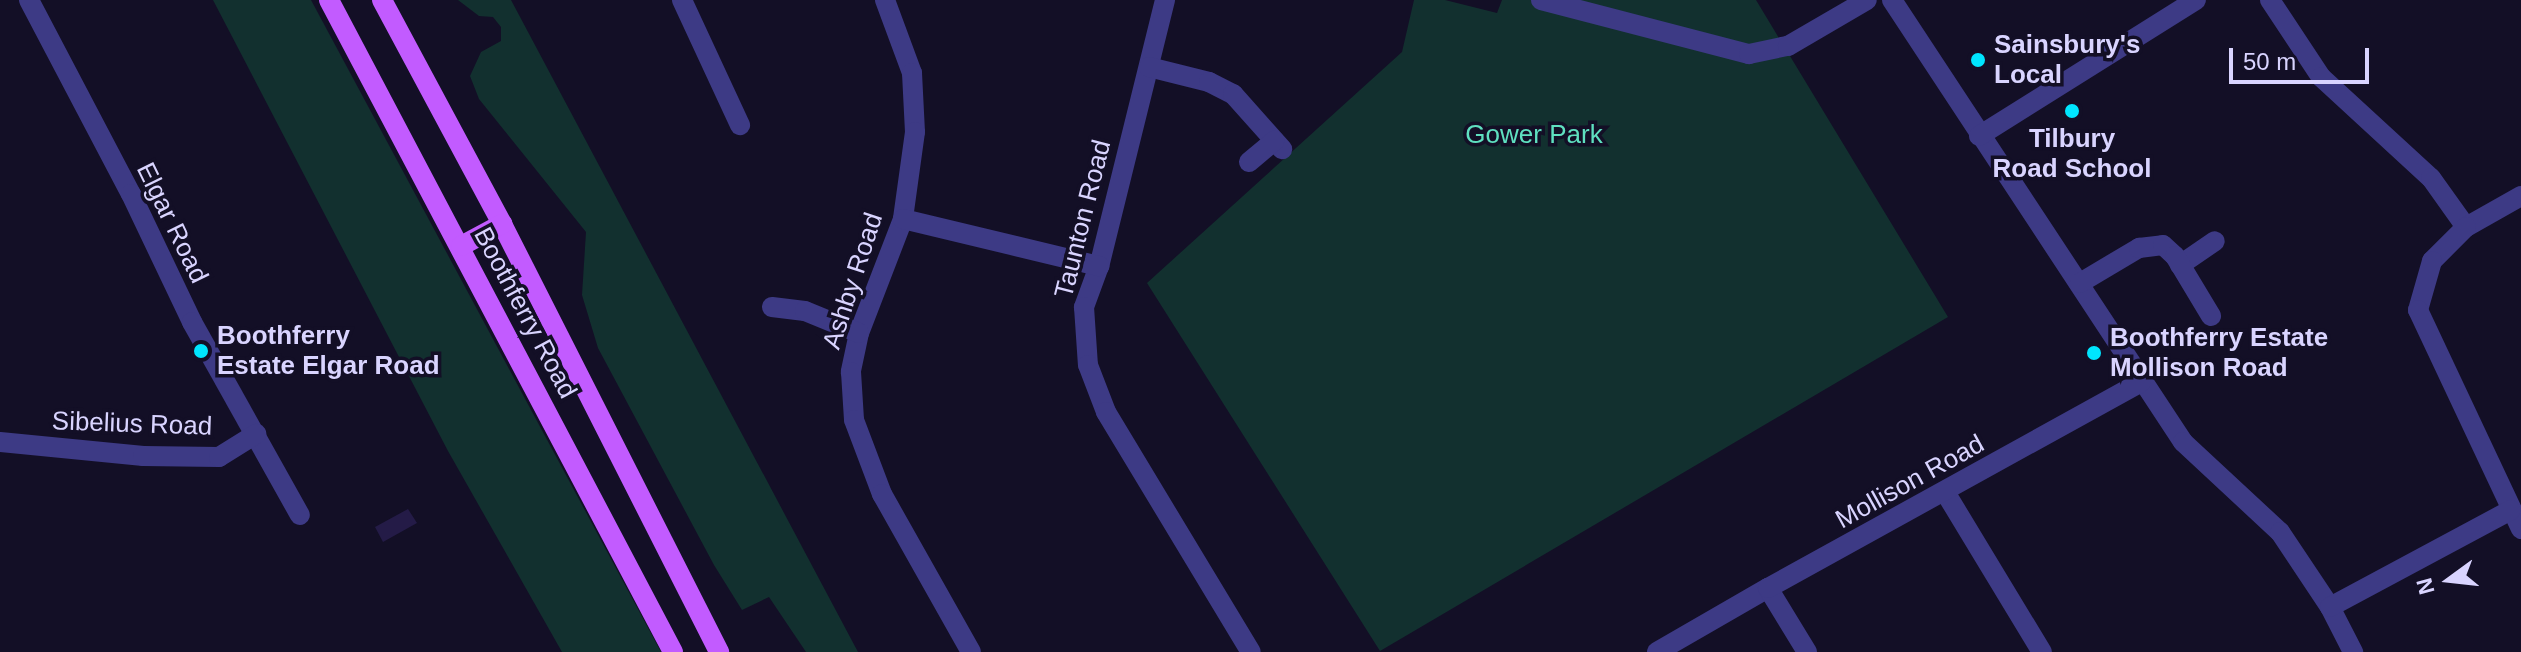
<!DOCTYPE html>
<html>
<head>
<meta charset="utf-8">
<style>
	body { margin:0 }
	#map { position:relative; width:2521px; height:652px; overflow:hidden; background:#130f26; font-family:Arial,sans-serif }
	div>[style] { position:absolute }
	.green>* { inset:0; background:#12302f }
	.building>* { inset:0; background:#241b47 }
	.street>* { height:20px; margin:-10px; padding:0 10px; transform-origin:10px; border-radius:10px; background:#3d3a85 }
	.primary>* { height:20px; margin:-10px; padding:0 10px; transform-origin:10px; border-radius:10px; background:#c25bff }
	.dots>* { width:22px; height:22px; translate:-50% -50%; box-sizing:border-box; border:4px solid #130f26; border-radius:50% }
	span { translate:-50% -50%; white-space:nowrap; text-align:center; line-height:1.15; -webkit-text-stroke:7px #130f26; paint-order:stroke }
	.poi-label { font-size:26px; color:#d9d4ff; font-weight:700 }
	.left { translate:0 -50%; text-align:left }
	.park-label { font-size:26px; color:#5fe0c0 }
	.street-label { font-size:26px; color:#d9d4ff }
	.north { position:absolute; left:2409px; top:540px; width:80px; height:80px; -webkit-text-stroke:6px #130f26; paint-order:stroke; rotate:255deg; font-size:22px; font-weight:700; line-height:32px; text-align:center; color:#d9d4ff }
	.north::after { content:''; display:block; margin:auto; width:28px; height:36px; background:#d9d4ff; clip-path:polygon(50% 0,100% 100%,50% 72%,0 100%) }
	.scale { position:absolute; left:2229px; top:48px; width:140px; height:36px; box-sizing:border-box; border:4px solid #d9d4ff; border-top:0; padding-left:10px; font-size:24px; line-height:28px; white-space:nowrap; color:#d9d4ff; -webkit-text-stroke:6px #130f26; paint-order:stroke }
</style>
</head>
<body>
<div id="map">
	<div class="green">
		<i style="clip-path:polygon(213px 0,311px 0,661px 652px,562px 652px,448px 451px)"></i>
		<i style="clip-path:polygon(458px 0,511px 0,858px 652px,806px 652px,769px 597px,742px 610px,714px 565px,598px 348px,582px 295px,586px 232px,479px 99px,470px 76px,481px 52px,501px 41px,501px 27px,493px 17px,479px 16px)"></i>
		<i style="clip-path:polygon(1414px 0,1445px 0,1497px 13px,1502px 0,1756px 0,1948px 317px,1380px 651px,1147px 283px,1402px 52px)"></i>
	</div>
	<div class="building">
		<i style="clip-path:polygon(408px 509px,417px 523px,383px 542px,375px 527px)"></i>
	</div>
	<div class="street">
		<i style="left:29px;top:0;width:219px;rotate:62.3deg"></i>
		<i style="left:131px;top:194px;width:142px;rotate:64.5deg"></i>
		<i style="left:192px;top:322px;width:221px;rotate:60.8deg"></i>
		<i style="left:682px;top:0;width:138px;rotate:65.1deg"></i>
		<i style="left:885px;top:0;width:78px;rotate:69.7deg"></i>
		<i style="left:912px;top:73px;width:59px;rotate:87.1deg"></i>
		<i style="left:915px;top:132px;width:88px;rotate:97.9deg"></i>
		<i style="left:903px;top:219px;width:122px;rotate:111.1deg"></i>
		<i style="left:859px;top:333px;width:40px;rotate:102deg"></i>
		<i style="left:851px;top:372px;width:48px;rotate:86.4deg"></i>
		<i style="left:854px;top:420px;width:79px;rotate:69.3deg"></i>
		<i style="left:882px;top:494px;width:181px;rotate:60.6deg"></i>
		<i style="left:1165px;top:0;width:274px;rotate:103.9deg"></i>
		<i style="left:1099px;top:266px;width:44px;rotate:110.1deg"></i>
		<i style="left:1084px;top:307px;width:58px;rotate:86.1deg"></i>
		<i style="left:1088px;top:365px;width:50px;rotate:69deg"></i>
		<i style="left:1106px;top:412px;width:280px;rotate:58.9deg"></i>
		<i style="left:1541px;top:0;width:215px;rotate:14.6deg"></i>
		<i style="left:1749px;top:54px;width:40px;rotate:-12deg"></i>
		<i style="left:1788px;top:46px;width:91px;rotate:-30.2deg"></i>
		<i style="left:1892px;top:0;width:529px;rotate:56.64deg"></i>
		<i style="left:2183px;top:442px;width:132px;rotate:42.9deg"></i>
		<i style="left:2280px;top:532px;width:90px;rotate:56.3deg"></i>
		<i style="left:2330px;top:607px;width:51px;rotate:62.9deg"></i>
		<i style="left:2270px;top:0;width:92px;rotate:56.5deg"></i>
		<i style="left:2321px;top:77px;width:149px;rotate:42.6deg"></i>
		<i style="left:2431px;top:178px;width:60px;rotate:54.5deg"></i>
		<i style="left:1149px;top:67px;width:62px;rotate:14deg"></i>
		<i style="left:1209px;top:82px;width:27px;rotate:27deg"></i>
		<i style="left:1233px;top:94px;width:74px;rotate:48.3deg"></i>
		<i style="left:1979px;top:136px;width:256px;rotate:-32.1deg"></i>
		<i style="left:1249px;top:162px;width:33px;rotate:-40deg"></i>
		<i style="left:2521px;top:196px;width:63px;rotate:150.6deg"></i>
		<i style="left:2466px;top:227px;width:48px;rotate:135deg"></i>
		<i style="left:2432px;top:261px;width:51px;rotate:105.9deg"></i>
		<i style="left:2418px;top:310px;width:242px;rotate:64.8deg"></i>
		<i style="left:903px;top:219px;width:202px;rotate:13.5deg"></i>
		<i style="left:2180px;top:265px;width:42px;rotate:-34.4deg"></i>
		<i style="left:2080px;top:283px;width:69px;rotate:-30.7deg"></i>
		<i style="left:2139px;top:248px;width:24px;rotate:-7deg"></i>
		<i style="left:2163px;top:245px;width:16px;rotate:43deg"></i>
		<i style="left:2175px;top:256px;width:70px;rotate:59deg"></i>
		<i style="left:772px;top:307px;width:33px;rotate:7deg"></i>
		<i style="left:805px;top:311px;width:58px;rotate:22.2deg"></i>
		<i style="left:0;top:442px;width:144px;rotate:5.6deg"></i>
		<i style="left:143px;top:456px;width:76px;rotate:0.8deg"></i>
		<i style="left:219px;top:457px;width:44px;rotate:-31.9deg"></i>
		<i style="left:1945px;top:492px;width:187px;rotate:58.8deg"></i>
		<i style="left:2330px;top:607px;width:205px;rotate:-28.2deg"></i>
		<i style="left:1657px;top:652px;width:128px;rotate:-30deg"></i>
		<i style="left:1807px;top:652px;width:75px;rotate:-121.4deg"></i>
		<i style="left:1768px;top:588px;width:426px;rotate:-28.9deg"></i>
	</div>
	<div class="primary">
		<i style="left:329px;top:0;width:737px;rotate:62.18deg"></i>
		<i style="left:382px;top:0;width:254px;rotate:61.8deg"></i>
		<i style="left:502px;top:224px;width:480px;rotate:63.1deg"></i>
		<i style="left:461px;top:246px;width:47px;rotate:-28.2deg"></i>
	</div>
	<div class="dots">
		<i style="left:1978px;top:60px;background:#00e5ff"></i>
		<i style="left:2072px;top:111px;background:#00e5ff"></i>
		<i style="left:201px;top:351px;background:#00e5ff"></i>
		<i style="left:2094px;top:353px;background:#00e5ff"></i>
	</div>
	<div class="poi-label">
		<span class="left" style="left:1994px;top:60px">Sainsbury's<br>Local</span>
		<span style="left:2072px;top:154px">Tilbury<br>Road School</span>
		<span class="left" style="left:217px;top:351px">Boothferry<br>Estate Elgar Road</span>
		<span class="left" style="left:2110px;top:353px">Boothferry Estate<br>Mollison Road</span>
	</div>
	<div class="park-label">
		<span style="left:1534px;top:135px">Gower Park</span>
	</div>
	<div class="street-label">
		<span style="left:1083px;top:219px;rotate:-76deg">Taunton Road</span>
		<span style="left:172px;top:223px;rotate:64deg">Elgar Road</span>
		<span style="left:853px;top:281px;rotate:-72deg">Ashby Road</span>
		<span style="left:525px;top:313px;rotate:62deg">Boothferry Road</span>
		<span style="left:132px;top:424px;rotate:2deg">Sibelius Road</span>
		<span style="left:1910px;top:482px;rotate:-29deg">Mollison Road</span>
	</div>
	<div class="north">N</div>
	<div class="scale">50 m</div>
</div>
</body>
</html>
